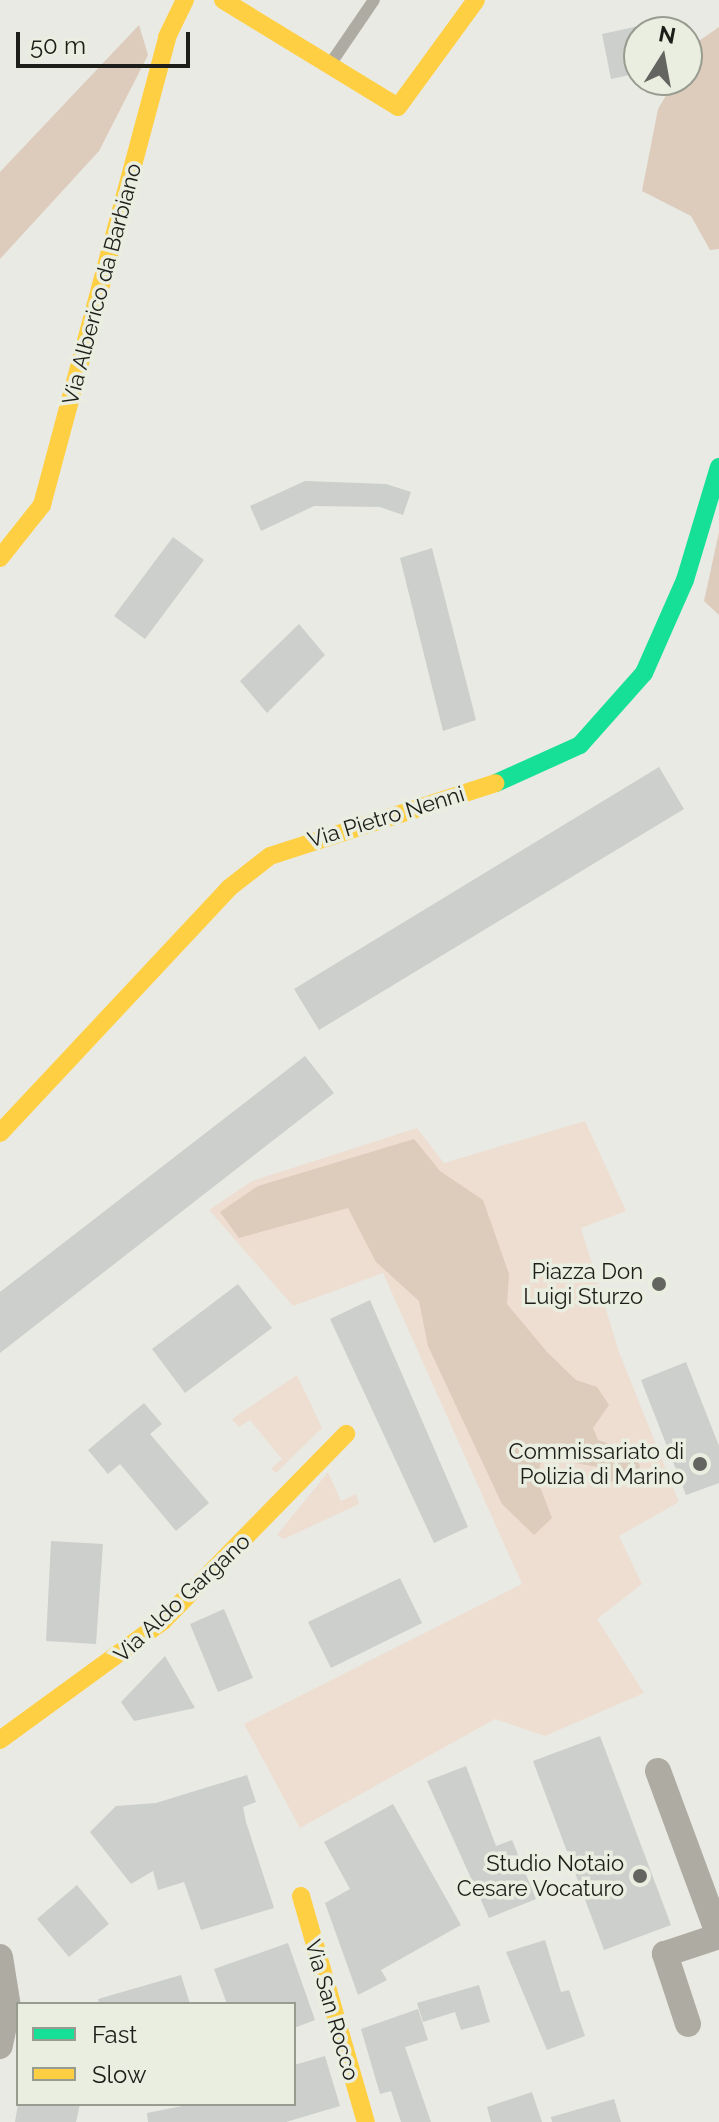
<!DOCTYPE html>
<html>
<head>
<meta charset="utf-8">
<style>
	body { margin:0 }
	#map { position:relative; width:719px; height:2122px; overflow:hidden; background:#e9eae4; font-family:Raleway,sans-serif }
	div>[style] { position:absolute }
	.green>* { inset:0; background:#eeded1 }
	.forest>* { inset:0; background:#ddcbbc }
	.building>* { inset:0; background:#cccfcb }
	.lane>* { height:12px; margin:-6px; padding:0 6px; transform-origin:6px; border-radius:6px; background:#aeaba2 }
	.street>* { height:26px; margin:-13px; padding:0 13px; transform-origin:13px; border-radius:13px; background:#aeaba2 }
	.fast>* { height:18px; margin:-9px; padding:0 9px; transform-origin:9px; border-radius:9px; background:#16e098 }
	.slow>* { height:18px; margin:-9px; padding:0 9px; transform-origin:9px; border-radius:9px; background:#ffcf43 }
	.dots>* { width:22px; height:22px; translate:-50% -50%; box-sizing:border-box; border:4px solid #eaeee0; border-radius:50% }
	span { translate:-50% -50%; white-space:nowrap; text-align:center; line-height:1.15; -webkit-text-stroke:7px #eaeee0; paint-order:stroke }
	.street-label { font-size:22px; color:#1d1e19 }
	.poi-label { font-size:22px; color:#1d1e19 }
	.right { translate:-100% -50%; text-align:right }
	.legend { position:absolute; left:16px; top:2002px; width:280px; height:104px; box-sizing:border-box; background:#eaeee0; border:2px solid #989b90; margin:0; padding:10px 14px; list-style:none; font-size:24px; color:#1d1e19 }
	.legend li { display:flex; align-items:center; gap:16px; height:40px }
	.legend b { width:40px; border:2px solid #989b90 }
	.north { position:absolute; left:623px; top:16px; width:80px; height:80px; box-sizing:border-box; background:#eaeee0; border:2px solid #989b90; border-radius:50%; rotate:11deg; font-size:22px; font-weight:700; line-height:32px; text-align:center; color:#1d1e19 }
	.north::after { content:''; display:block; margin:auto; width:28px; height:36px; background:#646560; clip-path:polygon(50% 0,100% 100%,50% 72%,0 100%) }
	.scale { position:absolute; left:16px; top:32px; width:174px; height:36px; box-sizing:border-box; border:4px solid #1d1e19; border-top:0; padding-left:10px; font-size:24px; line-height:28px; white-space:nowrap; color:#1d1e19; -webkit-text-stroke:6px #eaeee0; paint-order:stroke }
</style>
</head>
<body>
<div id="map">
	<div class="green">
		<i style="clip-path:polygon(585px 1121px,626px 1211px,581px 1228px,619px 1352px,679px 1502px,619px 1536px,642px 1584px,597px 1619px,644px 1693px,545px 1736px,495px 1719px,300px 1828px,244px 1724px,522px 1584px,383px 1273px,293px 1306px,209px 1210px,252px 1181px,417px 1128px,444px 1163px)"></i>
		<i style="clip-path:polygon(297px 1375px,322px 1428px,276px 1473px,271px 1469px,282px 1459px,250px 1420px,239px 1427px,232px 1419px)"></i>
		<i style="clip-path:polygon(328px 1472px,341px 1501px,356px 1494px,359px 1504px,284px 1539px,277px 1535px)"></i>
	</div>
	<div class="forest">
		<i style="clip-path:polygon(139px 25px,148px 55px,99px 151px,0 259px,0 172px)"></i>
		<i style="clip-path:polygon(719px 27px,719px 249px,710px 250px,691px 216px,642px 191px,658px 109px,675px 80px,687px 80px,696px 43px)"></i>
		<i style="clip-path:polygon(719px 532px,719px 615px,704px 601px)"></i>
		<i style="clip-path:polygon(414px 1139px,440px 1171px,483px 1200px,509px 1274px,507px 1304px,547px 1352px,576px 1380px,597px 1387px,609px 1405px,593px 1428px,598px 1440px,637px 1453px,640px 1468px,607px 1484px,598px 1467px,575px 1463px,557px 1445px,542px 1457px,537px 1479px,552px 1518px,534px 1535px,502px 1504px,428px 1346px,419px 1301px,376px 1262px,348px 1208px,239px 1238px,220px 1212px,258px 1186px)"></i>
	</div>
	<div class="building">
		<i style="clip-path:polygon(639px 26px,639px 73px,611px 79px,602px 34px)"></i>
		<i style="clip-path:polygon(305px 481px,386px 484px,411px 492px,403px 515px,380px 507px,314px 506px,261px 531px,250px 506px)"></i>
		<i style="clip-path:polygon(173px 537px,204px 560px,145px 639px,114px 616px)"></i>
		<i style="clip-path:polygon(432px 548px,476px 720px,443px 731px,400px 558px)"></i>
		<i style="clip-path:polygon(299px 624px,325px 655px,267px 713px,240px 681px)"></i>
		<i style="clip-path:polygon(659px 767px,684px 809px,319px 1030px,294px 989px)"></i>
		<i style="clip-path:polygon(305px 1056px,334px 1093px,0 1353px,0 1292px)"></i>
		<i style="clip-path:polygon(238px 1284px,272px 1328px,185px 1393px,152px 1349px)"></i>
		<i style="clip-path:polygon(370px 1300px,468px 1527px,434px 1543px,330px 1319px)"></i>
		<i style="clip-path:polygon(686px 1362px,719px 1446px,719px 1483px,686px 1495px,641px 1380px)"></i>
		<i style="clip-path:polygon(144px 1403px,162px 1424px,150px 1434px,209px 1503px,176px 1531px,120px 1464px,108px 1474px,88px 1450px)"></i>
		<i style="clip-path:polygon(51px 1541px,103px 1544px,96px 1644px,46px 1641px)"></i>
		<i style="clip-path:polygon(400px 1578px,422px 1623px,331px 1668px,308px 1622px)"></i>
		<i style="clip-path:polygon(224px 1609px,253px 1678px,218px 1692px,190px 1624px)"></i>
		<i style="clip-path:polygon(165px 1656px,195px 1708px,134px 1721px,121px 1702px)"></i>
		<i style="clip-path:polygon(600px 1736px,671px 1925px,604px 1950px,533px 1761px)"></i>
		<i style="clip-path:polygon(466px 1766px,496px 1846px,512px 1840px,536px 1899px,489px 1918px,427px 1781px)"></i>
		<i style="clip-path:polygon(247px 1775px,256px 1802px,243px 1807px,246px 1822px,274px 1908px,201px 1930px,184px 1882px,158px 1890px,153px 1871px,131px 1884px,90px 1832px,116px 1806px,156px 1803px)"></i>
		<i style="clip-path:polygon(393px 1804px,461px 1925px,381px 1970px,387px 1980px,358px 1995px,325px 1903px,350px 1889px,324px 1842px)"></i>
		<i style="clip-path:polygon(77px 1885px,109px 1924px,69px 1957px,37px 1919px)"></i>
		<i style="clip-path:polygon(545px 1940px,561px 1992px,569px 1990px,585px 2036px,547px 2050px,506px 1952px)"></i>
		<i style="clip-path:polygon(288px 1943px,315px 2020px,294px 2028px,294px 2004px,227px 2004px,214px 1969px)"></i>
		<i style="clip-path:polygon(181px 1975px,190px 2004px,99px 2004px,98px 1999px)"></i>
		<i style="clip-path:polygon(479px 1985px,490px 2022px,461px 2030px,455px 2012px,423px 2022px,417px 2003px)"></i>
		<i style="clip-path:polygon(418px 2009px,428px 2040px,405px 2047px,431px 2122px,401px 2122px,391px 2091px,380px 2094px,361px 2029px)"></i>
		<i style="clip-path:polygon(325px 2056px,340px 2106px,286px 2122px,148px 2122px,147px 2113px,192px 2104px,294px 2104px,294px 2065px)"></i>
		<i style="clip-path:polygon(532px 2092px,542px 2122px,491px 2122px,487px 2107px)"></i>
		<i style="clip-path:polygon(614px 2099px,621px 2122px,552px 2122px,551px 2117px)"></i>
		<i style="clip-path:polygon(18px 2104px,80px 2104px,76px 2122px,15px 2122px)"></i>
	</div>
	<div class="lane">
		<i style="left:331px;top:63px;width:76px;rotate:-55.7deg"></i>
	</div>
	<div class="street">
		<i style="left:658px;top:1771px;width:176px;rotate:69.7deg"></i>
		<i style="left:0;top:1957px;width:51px;rotate:80.9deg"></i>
		<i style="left:8px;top:2007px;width:40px;rotate:102deg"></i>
		<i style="left:688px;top:2024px;width:74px;rotate:-108.2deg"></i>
		<i style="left:665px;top:1954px;width:57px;rotate:-18.4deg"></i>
	</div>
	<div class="fast">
		<i style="left:496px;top:783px;width:92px;rotate:-24.3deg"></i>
		<i style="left:580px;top:745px;width:96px;rotate:-48.4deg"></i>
		<i style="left:644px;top:673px;width:102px;rotate:-66.2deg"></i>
		<i style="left:685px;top:580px;width:118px;rotate:-73.3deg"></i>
	</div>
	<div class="slow">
		<i style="left:223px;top:0;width:205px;rotate:31.4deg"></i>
		<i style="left:398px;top:107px;width:132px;rotate:-53.9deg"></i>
		<i style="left:0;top:558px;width:68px;rotate:-51.6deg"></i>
		<i style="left:42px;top:505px;width:484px;rotate:-75deg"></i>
		<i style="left:167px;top:37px;width:41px;rotate:-64.1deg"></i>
		<i style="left:0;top:1133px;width:335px;rotate:-46.9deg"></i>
		<i style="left:229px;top:888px;width:52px;rotate:-38deg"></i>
		<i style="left:270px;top:856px;width:237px;rotate:-17.9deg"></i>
		<i style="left:0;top:1740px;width:202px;rotate:-36.1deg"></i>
		<i style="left:163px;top:1621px;width:262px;rotate:-45.6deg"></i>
		<i style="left:301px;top:1896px;width:235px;rotate:74deg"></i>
	</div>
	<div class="dots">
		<i style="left:659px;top:1284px;background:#646560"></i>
		<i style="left:700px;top:1464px;background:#646560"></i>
		<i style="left:640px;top:1876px;background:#646560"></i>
	</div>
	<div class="street-label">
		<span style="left:102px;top:284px;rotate:-75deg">Via Alberico da Barbiano</span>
		<span style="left:386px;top:817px;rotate:-17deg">Via Pietro Nenni</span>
		<span style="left:182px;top:1598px;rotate:-43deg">Via Aldo Gargano</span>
		<span style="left:332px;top:2010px;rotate:74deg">Via San Rocco</span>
	</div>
	<div class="poi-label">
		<span class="right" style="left:643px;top:1284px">Piazza Don<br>Luigi Sturzo</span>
		<span class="right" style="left:684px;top:1464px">Commissariato di<br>Polizia di Marino</span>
		<span class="right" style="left:624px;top:1876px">Studio Notaio<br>Cesare Vocaturo</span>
	</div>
	<ul class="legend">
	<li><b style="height:10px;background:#16e098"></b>Fast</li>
	<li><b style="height:10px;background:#ffcf43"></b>Slow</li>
	</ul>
	<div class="north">N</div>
	<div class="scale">50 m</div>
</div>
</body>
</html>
